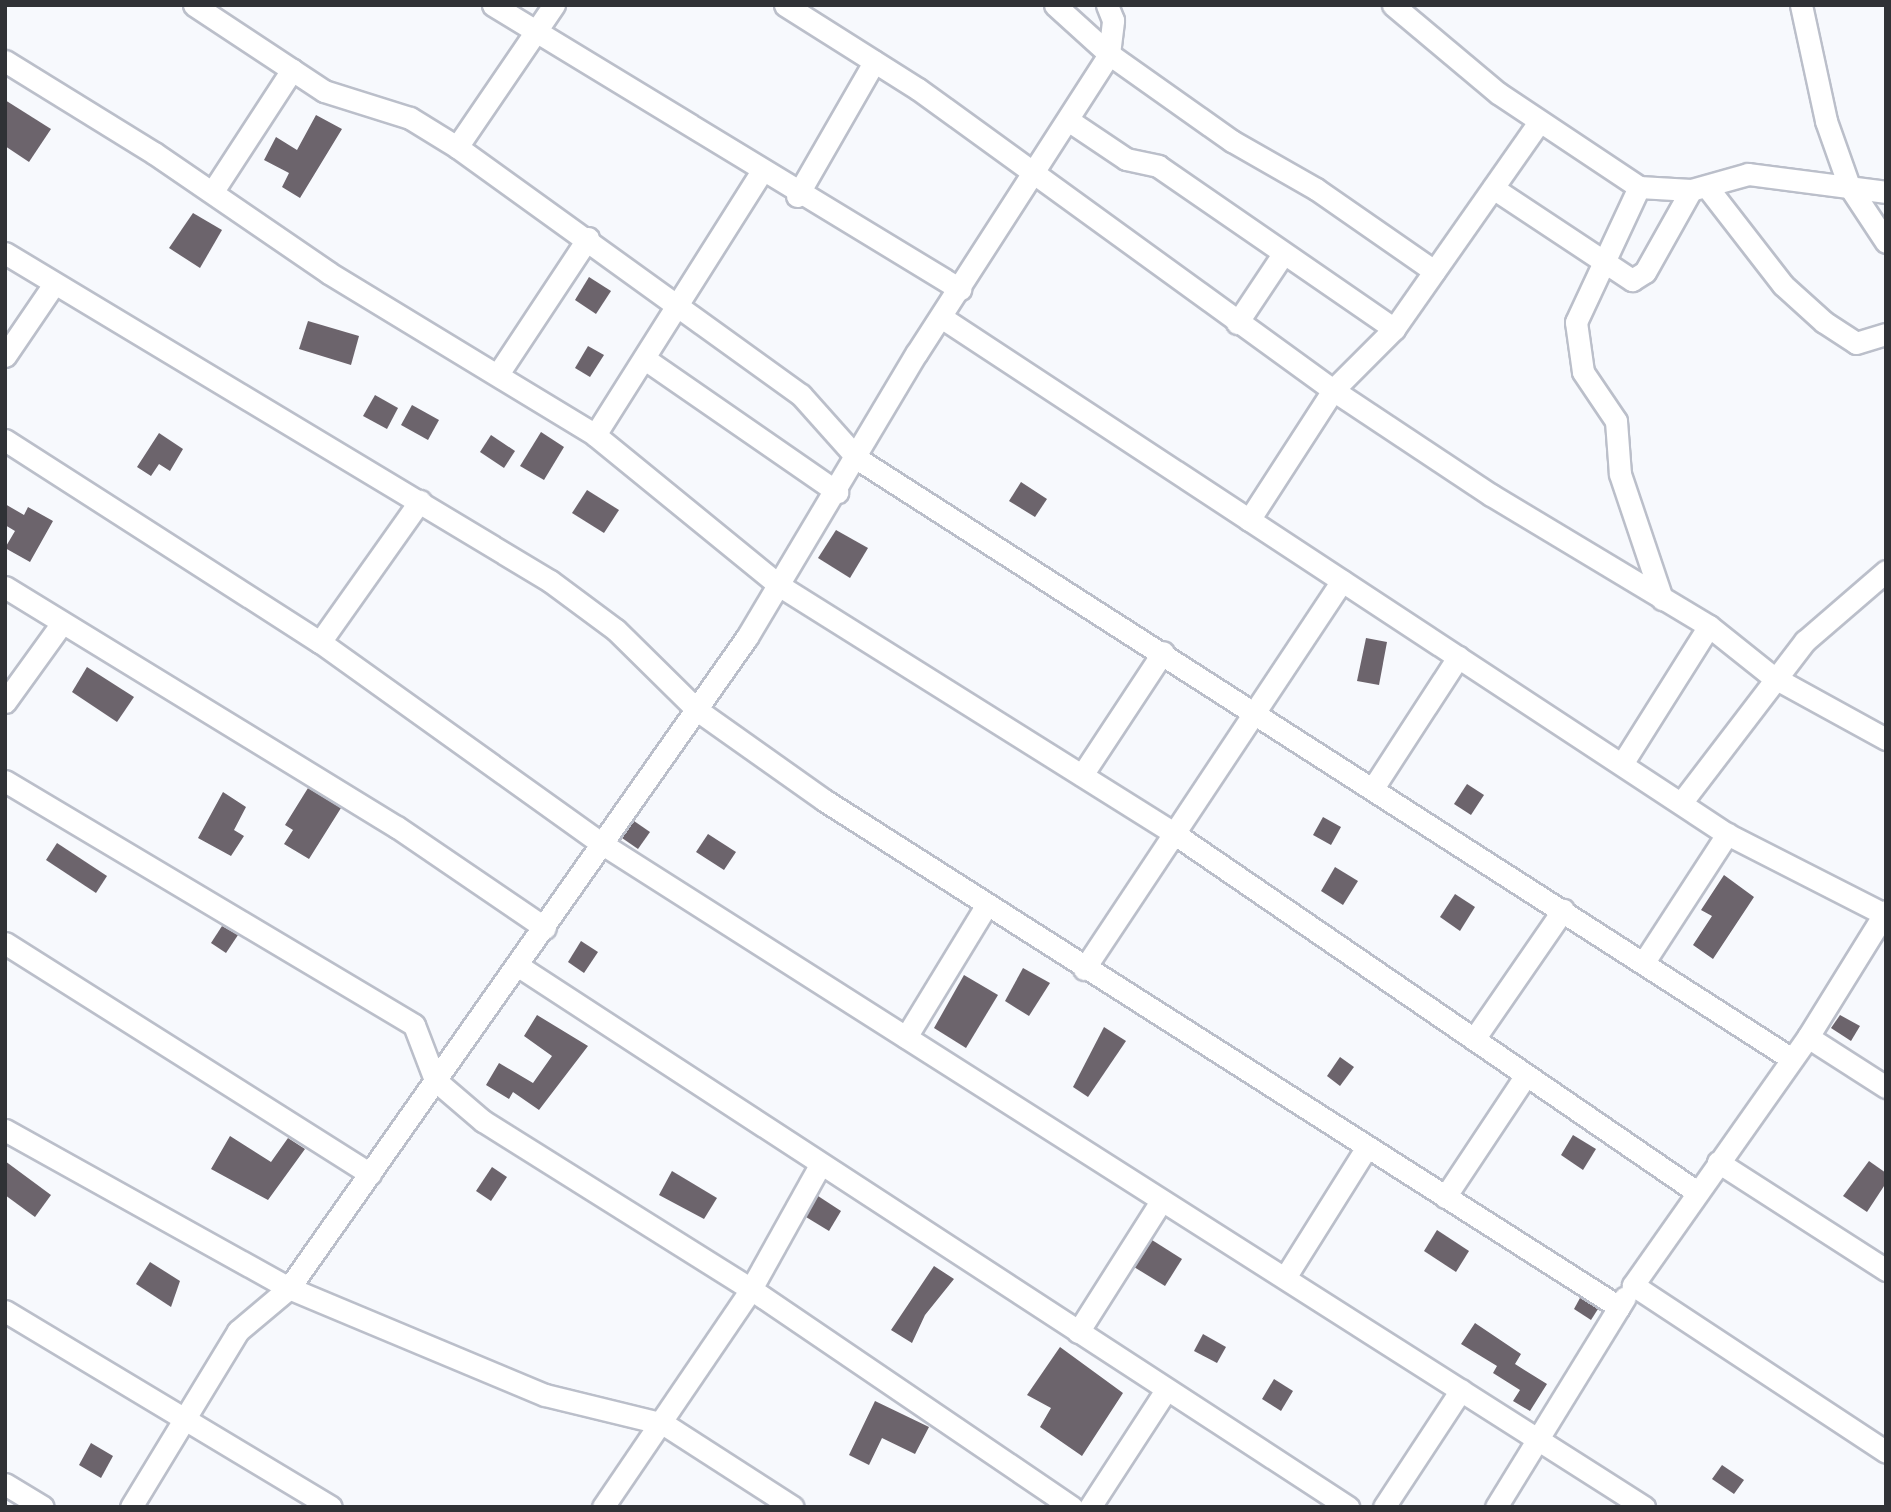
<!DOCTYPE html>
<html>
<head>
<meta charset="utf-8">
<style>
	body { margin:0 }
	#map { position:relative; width:1891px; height:1512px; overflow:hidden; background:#f7f9fd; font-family:Merriweather,serif }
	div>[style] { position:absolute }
	.building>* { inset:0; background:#6c646c }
	.roads { filter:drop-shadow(2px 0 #bbbfca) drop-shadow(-2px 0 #bbbfca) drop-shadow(0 2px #bbbfca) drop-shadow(0 -2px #bbbfca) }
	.street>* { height:21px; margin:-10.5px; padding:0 10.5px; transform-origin:10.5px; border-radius:10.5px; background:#fff }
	span { translate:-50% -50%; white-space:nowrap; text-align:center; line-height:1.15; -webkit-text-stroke:7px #fff; paint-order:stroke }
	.frame { position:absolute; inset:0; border:7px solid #303236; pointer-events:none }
</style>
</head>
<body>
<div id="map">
	<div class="building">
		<i style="clip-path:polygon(5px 100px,51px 129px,29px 162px,5px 146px)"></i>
		<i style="clip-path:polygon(316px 115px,342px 129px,300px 198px,282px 187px,289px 173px,264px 160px,276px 137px,297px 150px)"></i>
		<i style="clip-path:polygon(193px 213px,222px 230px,200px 268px,169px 248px)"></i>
		<i style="clip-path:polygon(589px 277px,611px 291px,596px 314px,575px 300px)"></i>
		<i style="clip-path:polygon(308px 321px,359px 336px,351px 365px,299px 349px)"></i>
		<i style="clip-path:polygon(588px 346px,604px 355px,590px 377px,575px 368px)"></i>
		<i style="clip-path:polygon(375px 395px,398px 408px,387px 429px,363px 416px)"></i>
		<i style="clip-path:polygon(412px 405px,439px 420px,428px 440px,401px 425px)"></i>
		<i style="clip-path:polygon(541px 432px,564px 447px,544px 480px,520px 466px)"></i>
		<i style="clip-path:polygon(159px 433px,183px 449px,170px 471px,159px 464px,151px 476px,137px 467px)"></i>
		<i style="clip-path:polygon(491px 435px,515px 451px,504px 468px,480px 452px)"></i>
		<i style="clip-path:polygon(1021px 482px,1047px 499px,1035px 517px,1009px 501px)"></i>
		<i style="clip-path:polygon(587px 490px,619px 510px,604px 533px,572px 513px)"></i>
		<i style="clip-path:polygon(5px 504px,24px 515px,28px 507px,53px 521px,30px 562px,5px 548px,15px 531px,5px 525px)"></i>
		<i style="clip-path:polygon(836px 530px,868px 548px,850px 578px,818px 558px)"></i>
		<i style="clip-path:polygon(1366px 638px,1387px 642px,1379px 685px,1357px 681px)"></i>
		<i style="clip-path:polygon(87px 667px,134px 697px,117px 722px,72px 692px)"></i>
		<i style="clip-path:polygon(1467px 784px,1484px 795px,1471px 815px,1454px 804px)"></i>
		<i style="clip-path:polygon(308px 788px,341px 808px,309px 859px,284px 844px,293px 830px,285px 825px)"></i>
		<i style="clip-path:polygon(223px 792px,246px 807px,234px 830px,244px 836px,231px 856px,198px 838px)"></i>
		<i style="clip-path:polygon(1323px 817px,1341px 827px,1331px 845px,1313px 835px)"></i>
		<i style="clip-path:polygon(634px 821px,650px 832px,638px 849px,622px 838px)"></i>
		<i style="clip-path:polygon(708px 834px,736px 852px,724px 870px,696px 852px)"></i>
		<i style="clip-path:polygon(57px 843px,107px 876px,96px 893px,46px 860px)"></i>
		<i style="clip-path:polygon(1335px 867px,1358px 881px,1343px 905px,1321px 891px)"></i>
		<i style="clip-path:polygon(1724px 875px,1754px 897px,1713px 959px,1693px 945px,1712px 916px,1701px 910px)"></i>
		<i style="clip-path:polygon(1455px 894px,1475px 907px,1460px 931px,1440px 917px)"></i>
		<i style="clip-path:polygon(222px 926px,238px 935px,226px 953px,211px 943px)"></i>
		<i style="clip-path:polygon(581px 941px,598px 952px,584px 973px,568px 962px)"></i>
		<i style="clip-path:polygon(1023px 968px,1050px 983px,1029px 1016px,1005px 1001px)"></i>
		<i style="clip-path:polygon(964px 975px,998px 995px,966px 1048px,934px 1028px)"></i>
		<i style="clip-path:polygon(537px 1015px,588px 1046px,539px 1110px,513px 1092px,509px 1099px,486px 1085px,499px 1063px,533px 1083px,552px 1056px,524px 1036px)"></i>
		<i style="clip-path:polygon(1840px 1015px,1860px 1026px,1851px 1041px,1831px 1028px)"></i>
		<i style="clip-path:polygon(1104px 1027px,1126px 1041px,1088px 1097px,1073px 1087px)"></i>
		<i style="clip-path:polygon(1340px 1057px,1354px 1067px,1340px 1086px,1327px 1076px)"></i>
		<i style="clip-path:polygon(1573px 1135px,1596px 1149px,1583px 1170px,1561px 1155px)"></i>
		<i style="clip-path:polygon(230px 1136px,271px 1162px,288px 1138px,305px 1149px,268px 1200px,211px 1169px)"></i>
		<i style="clip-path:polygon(5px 1161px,51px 1195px,35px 1217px,5px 1195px)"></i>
		<i style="clip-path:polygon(1869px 1161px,1886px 1173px,1886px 1183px,1867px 1212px,1843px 1196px)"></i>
		<i style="clip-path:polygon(492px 1167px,507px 1177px,491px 1201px,476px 1191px)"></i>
		<i style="clip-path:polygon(672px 1171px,717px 1198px,704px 1219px,659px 1195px)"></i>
		<i style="clip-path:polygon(818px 1196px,841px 1211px,829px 1231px,806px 1217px)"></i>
		<i style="clip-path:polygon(1437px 1230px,1469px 1251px,1456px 1272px,1424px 1251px)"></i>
		<i style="clip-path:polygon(1152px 1240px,1182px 1259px,1165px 1286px,1134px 1267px)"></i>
		<i style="clip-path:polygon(150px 1262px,180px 1281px,171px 1307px,136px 1284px)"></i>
		<i style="clip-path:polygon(934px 1266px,954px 1279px,925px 1315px,912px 1343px,891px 1330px)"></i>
		<i style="clip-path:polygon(1580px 1298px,1598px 1309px,1591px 1320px,1574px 1309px)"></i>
		<i style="clip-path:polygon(1475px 1323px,1521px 1354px,1515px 1364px,1547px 1384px,1530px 1411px,1513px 1401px,1520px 1390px,1493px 1373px,1497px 1366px,1461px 1344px)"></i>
		<i style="clip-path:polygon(1203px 1334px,1226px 1347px,1217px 1363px,1194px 1351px)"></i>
		<i style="clip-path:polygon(1060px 1347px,1123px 1393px,1082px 1456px,1040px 1427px,1051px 1408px,1027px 1395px)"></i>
		<i style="clip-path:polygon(1274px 1379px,1293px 1391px,1281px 1411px,1262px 1399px)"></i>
		<i style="clip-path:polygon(875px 1401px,929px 1427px,915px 1454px,882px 1438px,869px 1465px,849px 1455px)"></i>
		<i style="clip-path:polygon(91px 1443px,113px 1456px,101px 1478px,79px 1465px)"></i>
		<i style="clip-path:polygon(1722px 1465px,1744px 1480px,1734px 1494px,1712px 1479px)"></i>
	</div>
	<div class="roads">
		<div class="street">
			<i style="left:194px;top:5px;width:156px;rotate:33.5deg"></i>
			<i style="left:324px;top:91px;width:90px;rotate:17.4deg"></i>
			<i style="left:410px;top:118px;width:55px;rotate:31.7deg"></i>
			<i style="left:457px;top:147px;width:424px;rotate:35.8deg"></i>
			<i style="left:801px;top:395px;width:86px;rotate:48.3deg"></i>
			<i style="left:858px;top:459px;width:1110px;rotate:32.72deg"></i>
			<i style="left:493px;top:5px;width:547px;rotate:31.31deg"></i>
			<i style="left:785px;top:5px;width:157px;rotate:32.3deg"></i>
			<i style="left:918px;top:89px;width:513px;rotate:35.95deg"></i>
			<i style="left:1333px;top:390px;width:190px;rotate:33.6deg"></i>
			<i style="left:1491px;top:495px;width:254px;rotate:31deg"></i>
			<i style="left:1709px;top:626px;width:82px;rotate:38.6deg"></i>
			<i style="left:1773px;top:677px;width:129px;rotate:28.8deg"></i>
			<i style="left:1055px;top:5px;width:73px;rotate:42.2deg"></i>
			<i style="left:1109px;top:54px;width:151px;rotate:35.3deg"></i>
			<i style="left:1232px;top:141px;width:97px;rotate:29.7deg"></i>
			<i style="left:1316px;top:189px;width:144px;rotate:34.8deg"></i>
			<i style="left:1393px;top:5px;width:137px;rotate:40deg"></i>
			<i style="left:1498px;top:93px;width:169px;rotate:33.7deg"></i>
			<i style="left:1639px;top:187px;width:52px;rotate:3.3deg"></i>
			<i style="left:1691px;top:190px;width:59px;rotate:-15.7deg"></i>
			<i style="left:1748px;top:174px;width:139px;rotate:7.4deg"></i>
			<i style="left:1801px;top:5px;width:119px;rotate:77.8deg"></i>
			<i style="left:1826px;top:121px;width:69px;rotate:70.5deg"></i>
			<i style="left:1849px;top:186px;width:67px;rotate:56.5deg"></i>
			<i style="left:5px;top:61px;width:175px;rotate:31.7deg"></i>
			<i style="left:154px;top:153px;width:212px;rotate:34.4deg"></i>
			<i style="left:329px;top:273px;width:311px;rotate:31.3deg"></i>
			<i style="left:595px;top:435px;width:239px;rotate:39.2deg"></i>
			<i style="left:780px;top:586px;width:463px;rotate:32.1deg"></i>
			<i style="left:1172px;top:832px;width:637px;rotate:34.44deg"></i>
			<i style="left:1068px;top:120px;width:70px;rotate:33.9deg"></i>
			<i style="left:1126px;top:159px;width:33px;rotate:12deg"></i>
			<i style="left:1158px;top:166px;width:287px;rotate:34.6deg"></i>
			<i style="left:457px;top:147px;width:172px;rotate:-55.7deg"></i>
			<i style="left:1639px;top:187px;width:149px;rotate:115deg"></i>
			<i style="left:1576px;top:322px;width:50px;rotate:82deg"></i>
			<i style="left:1583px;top:372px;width:59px;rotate:56deg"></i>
			<i style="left:1616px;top:421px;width:53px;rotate:85.7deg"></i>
			<i style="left:1620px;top:474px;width:132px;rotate:71.4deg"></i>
			<i style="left:1707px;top:187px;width:124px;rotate:52.2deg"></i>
			<i style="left:1783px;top:285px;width:55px;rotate:42.1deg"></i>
			<i style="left:1824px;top:322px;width:38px;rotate:33deg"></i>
			<i style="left:1856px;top:343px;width:31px;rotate:-17deg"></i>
			<i style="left:1493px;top:188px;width:167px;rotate:33.5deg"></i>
			<i style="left:1632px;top:280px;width:15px;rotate:-32deg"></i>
			<i style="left:1645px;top:272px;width:94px;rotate:-60.7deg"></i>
			<i style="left:213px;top:191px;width:145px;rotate:-56.9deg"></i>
			<i style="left:797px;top:196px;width:155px;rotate:-60.1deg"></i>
			<i style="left:5px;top:253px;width:636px;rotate:31.04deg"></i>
			<i style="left:550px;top:581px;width:82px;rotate:36.6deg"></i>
			<i style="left:616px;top:630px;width:114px;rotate:44.6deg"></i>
			<i style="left:697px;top:710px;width:156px;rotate:35.3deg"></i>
			<i style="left:824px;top:800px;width:943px;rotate:32.53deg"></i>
			<i style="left:941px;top:317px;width:941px;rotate:33.34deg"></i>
			<i style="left:1727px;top:834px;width:178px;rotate:27deg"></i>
			<i style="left:1237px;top:323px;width:83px;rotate:-56.3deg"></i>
			<i style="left:5px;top:356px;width:87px;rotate:-55.8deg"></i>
			<i style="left:645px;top:359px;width:234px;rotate:34.7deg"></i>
			<i style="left:498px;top:374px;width:163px;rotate:-56.5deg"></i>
			<i style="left:595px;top:435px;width:311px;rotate:-57.7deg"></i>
			<i style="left:5px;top:440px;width:374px;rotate:32.7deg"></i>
			<i style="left:320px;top:642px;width:349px;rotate:35.6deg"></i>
			<i style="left:604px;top:845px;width:1233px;rotate:32.48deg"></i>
			<i style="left:1249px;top:520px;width:155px;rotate:-57.1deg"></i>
			<i style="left:1333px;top:390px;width:86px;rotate:-45deg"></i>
			<i style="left:1394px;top:329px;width:253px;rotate:-55deg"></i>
			<i style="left:5px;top:587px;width:460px;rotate:31.5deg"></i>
			<i style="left:397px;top:827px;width:179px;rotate:34.3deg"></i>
			<i style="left:320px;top:642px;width:173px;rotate:-54.7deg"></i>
			<i style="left:5px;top:702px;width:97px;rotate:-54.2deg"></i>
			<i style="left:1622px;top:764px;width:163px;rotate:-57.8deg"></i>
			<i style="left:1082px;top:775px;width:147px;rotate:-56.6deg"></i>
			<i style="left:5px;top:781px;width:476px;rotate:30.8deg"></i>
			<i style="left:414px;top:1025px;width:59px;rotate:69.1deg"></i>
			<i style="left:435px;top:1080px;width:63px;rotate:40.5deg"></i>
			<i style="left:483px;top:1121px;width:316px;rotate:32.1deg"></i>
			<i style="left:751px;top:1289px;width:388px;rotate:34.2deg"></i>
			<i style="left:1375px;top:785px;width:153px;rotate:-57deg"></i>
			<i style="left:1681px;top:803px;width:204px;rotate:-52.6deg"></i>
			<i style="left:1805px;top:641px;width:107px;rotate:-40.8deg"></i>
			<i style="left:1886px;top:911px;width:148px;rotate:121.8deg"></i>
			<i style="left:1808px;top:1037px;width:304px;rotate:125.2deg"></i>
			<i style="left:1633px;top:1285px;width:303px;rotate:33.4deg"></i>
			<i style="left:5px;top:943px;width:432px;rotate:32.3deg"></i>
			<i style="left:1644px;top:962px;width:153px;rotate:-57deg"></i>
			<i style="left:520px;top:967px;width:989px;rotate:33.11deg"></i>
			<i style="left:1084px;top:969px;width:466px;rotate:-56.4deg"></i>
			<i style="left:906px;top:1037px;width:153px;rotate:-58.6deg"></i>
			<i style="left:1808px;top:1037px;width:93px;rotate:32.7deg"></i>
			<i style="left:1474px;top:1039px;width:157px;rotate:-55.4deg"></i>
			<i style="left:5px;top:1130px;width:325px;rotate:29.1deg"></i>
			<i style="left:289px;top:1288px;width:277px;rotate:22.7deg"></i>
			<i style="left:545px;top:1395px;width:122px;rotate:13.7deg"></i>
			<i style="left:664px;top:1424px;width:153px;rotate:32.8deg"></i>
			<i style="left:1718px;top:1162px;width:200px;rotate:32.7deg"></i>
			<i style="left:1445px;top:1197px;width:146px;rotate:-56.4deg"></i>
			<i style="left:1286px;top:1276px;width:152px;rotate:-57.9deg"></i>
			<i style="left:5px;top:1311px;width:380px;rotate:31deg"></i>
			<i style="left:1078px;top:1332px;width:155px;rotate:-57.6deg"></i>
			<i style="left:5px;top:1484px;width:44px;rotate:31.2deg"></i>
			<i style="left:131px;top:1507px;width:206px;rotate:-58.7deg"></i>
			<i style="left:238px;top:1331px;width:67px;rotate:-40.1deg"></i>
			<i style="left:289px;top:1288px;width:796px;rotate:-54.87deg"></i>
			<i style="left:747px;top:637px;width:330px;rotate:-59.2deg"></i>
			<i style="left:916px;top:354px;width:357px;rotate:-57.2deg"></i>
			<i style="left:1109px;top:54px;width:34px;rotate:-83deg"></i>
			<i style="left:1113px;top:20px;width:16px;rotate:-112deg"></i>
			<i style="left:603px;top:1507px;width:263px;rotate:-55.8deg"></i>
			<i style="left:751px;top:1289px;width:142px;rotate:-60.9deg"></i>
			<i style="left:1090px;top:1507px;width:136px;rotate:-57deg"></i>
			<i style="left:1384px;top:1507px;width:140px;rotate:-56.7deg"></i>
			<i style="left:1496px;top:1507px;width:246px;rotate:-58.4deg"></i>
		</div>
	</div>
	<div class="frame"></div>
</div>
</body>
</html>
